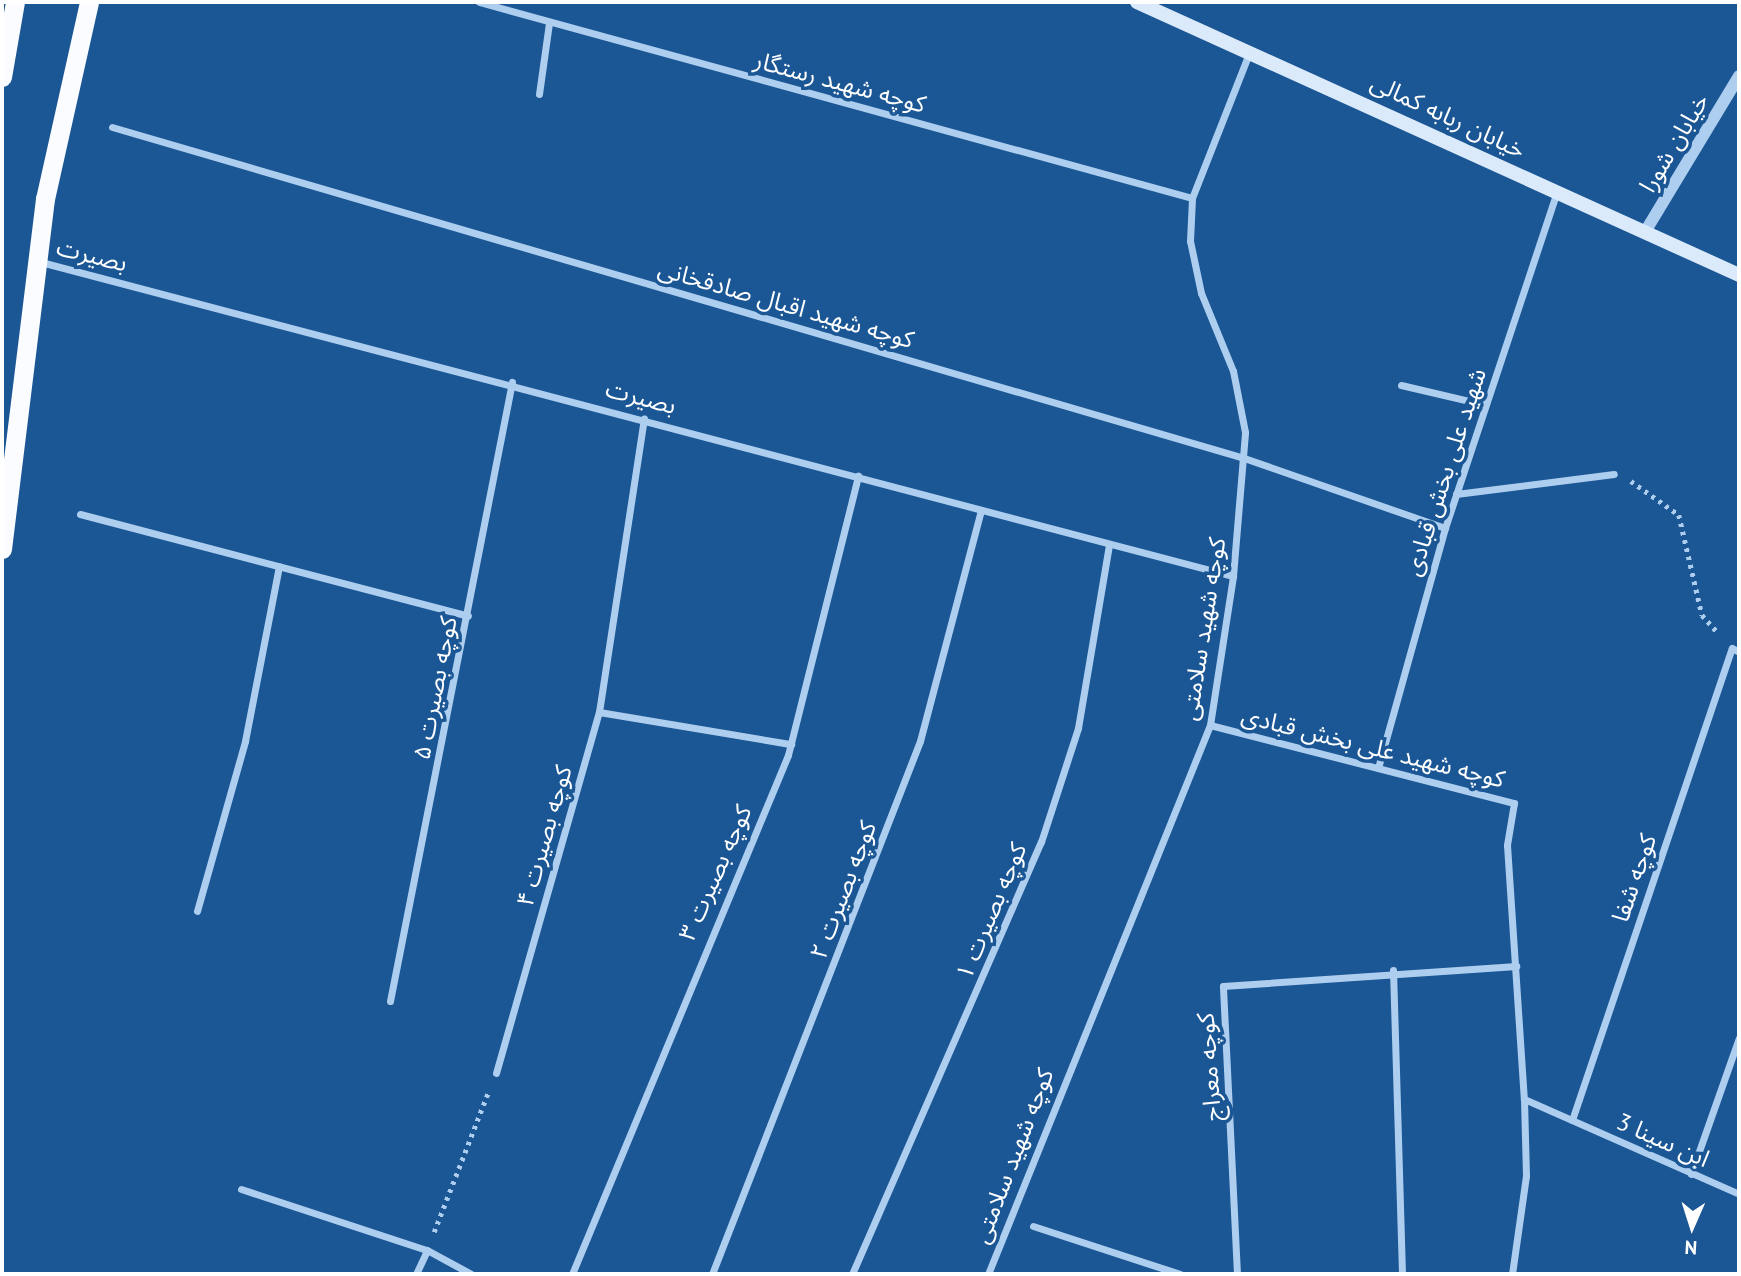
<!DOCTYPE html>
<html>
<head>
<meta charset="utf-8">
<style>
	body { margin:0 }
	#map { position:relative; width:1741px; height:1276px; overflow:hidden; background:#1b5695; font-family:"PT Sans","Noto Sans Arabic",sans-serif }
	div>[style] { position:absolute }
	.path>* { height:4.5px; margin-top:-2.25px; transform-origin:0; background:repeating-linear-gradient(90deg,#adceef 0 3.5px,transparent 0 8.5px) }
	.minor>* { height:7px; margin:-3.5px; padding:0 3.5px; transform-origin:3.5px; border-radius:3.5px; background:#adceef }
	.tertiary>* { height:12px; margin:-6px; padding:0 6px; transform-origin:6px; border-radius:6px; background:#adceef }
	.secondary>* { height:14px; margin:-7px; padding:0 7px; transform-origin:7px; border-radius:7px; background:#dbeafb }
	.trunk>* { height:19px; margin:-9.5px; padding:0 9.5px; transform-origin:9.5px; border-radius:9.5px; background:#fafcff }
	span { translate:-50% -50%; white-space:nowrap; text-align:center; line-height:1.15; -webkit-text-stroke:7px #1b5695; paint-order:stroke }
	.street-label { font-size:24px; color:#fff }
	.frame { position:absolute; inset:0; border:4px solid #fff; pointer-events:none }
	.north { position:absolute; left:1657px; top:1192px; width:70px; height:70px; -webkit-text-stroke:5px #1b5695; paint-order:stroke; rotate:183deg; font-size:19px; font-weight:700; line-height:28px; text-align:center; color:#fff }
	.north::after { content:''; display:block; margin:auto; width:24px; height:32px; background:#fff; clip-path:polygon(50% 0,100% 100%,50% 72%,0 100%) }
</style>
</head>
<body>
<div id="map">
	<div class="path">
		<i style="left:1631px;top:481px;width:59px;rotate:35.3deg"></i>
		<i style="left:1679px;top:515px;width:103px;rotate:77deg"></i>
		<i style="left:1702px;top:615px;width:25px;rotate:48deg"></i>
		<i style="left:434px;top:1232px;width:152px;rotate:-68.8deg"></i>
	</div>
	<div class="minor">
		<i style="left:479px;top:2px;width:739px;rotate:15.37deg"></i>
		<i style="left:539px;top:94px;width:72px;rotate:-82deg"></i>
		<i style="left:112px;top:127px;width:1179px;rotate:16.3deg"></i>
		<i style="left:1244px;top:458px;width:213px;rotate:19.2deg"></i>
		<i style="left:37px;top:261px;width:1237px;rotate:14.76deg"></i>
		<i style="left:1401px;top:385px;width:87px;rotate:13.2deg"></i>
		<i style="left:1456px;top:494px;width:159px;rotate:-7.2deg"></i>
		<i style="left:80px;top:514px;width:401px;rotate:14.7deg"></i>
		<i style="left:599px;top:712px;width:195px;rotate:9.5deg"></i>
		<i style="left:1210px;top:725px;width:314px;rotate:14.4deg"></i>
		<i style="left:1514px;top:803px;width:43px;rotate:99.5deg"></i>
		<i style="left:1507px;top:845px;width:255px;rotate:86.2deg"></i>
		<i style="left:1524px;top:1099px;width:235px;rotate:23.8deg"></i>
		<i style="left:1378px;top:768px;width:249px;rotate:-74.4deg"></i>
		<i style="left:1445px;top:528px;width:355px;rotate:-71.6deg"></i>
		<i style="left:197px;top:911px;width:177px;rotate:-74.2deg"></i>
		<i style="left:245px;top:741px;width:178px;rotate:-79deg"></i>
		<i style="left:1393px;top:970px;width:304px;rotate:88.3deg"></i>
		<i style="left:390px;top:1001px;width:631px;rotate:-78.85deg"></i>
		<i style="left:496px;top:1073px;width:375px;rotate:-74.1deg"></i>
		<i style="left:599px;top:712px;width:297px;rotate:-81.3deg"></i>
		<i style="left:1572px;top:1120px;width:498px;rotate:-71.3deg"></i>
		<i style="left:1732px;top:648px;width:8px;rotate:30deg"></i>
		<i style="left:1691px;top:1174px;width:144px;rotate:-70.6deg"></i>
		<i style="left:241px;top:1189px;width:196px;rotate:18.2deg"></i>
		<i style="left:427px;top:1250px;width:50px;rotate:28.6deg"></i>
		<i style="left:1033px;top:1226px;width:155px;rotate:18.1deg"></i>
		<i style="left:416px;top:1274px;width:26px;rotate:-65deg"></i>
		<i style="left:572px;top:1274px;width:562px;rotate:-67.4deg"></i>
		<i style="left:788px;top:755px;width:288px;rotate:-75.9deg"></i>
		<i style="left:712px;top:1274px;width:572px;rotate:-68.68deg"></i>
		<i style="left:920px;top:741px;width:239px;rotate:-75.2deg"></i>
		<i style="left:852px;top:1274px;width:472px;rotate:-66.4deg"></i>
		<i style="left:1041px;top:842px;width:120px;rotate:-72deg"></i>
		<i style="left:1078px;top:728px;width:186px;rotate:-80.4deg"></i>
		<i style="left:988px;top:1274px;width:592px;rotate:-67.98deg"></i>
		<i style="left:1210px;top:725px;width:151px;rotate:-81.2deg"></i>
		<i style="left:1233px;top:576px;width:144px;rotate:-85.2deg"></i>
		<i style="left:1245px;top:432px;width:62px;rotate:-101.1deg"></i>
		<i style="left:1233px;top:371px;width:84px;rotate:-112.3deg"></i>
		<i style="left:1201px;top:293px;width:53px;rotate:-101.9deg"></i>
		<i style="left:1190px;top:241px;width:43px;rotate:-87.3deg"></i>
		<i style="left:1192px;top:198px;width:156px;rotate:-68.5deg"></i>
		<i style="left:1237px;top:1274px;width:288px;rotate:-92.8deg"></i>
		<i style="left:1223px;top:986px;width:294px;rotate:-3.9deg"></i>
		<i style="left:1512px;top:1274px;width:99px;rotate:-81.9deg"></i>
		<i style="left:1526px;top:1176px;width:77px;rotate:-91.5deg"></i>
	</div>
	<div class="tertiary">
		<i style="left:1645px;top:232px;width:182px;rotate:-58.9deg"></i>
	</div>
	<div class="secondary">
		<i style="left:1137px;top:2px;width:661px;rotate:24.39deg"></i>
	</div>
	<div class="trunk">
		<i style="left:2px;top:77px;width:76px;rotate:-80.2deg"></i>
		<i style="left:2px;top:549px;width:353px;rotate:-83deg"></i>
		<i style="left:45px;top:199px;width:202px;rotate:-77.4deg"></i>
	</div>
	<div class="street-label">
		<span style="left:840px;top:82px;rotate:15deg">کوچه شهید رستگار</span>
		<span style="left:1448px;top:116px;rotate:25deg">خیابان ربابه کمالی</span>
		<span style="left:1674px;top:143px;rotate:-59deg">خیابان شورا</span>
		<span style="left:92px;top:255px;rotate:14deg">بصیرت</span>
		<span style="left:786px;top:304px;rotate:16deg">کوچه شهید اقبال صادقخانی</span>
		<span style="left:641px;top:397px;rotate:15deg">بصیرت</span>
		<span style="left:1445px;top:472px;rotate:-72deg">شهید علی بخش قبادی</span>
		<span style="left:1203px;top:629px;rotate:-81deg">کوچه شهید سلامتی</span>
		<span style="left:435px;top:688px;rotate:-79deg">کوچه بصیرت ۵</span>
		<span style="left:1373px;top:747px;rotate:14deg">کوچه شهید علی بخش قبادی</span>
		<span style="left:544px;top:836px;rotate:-74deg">کوچه بصیرت ۴</span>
		<span style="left:715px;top:873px;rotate:-66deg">کوچه بصیرت ۳</span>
		<span style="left:1634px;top:878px;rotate:-71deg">کوچه شفا</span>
		<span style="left:843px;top:890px;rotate:-69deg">کوچه بصیرت ۲</span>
		<span style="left:991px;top:911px;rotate:-67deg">کوچه بصیرت ۱</span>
		<span style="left:1209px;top:1067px;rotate:-94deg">کوچه معراج</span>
		<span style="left:1663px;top:1140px;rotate:24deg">ابن سینا 3</span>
		<span style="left:1013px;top:1156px;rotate:-69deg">کوچه شهید سلامتی</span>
	</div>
	<div class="frame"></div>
	<div class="north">N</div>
</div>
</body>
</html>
